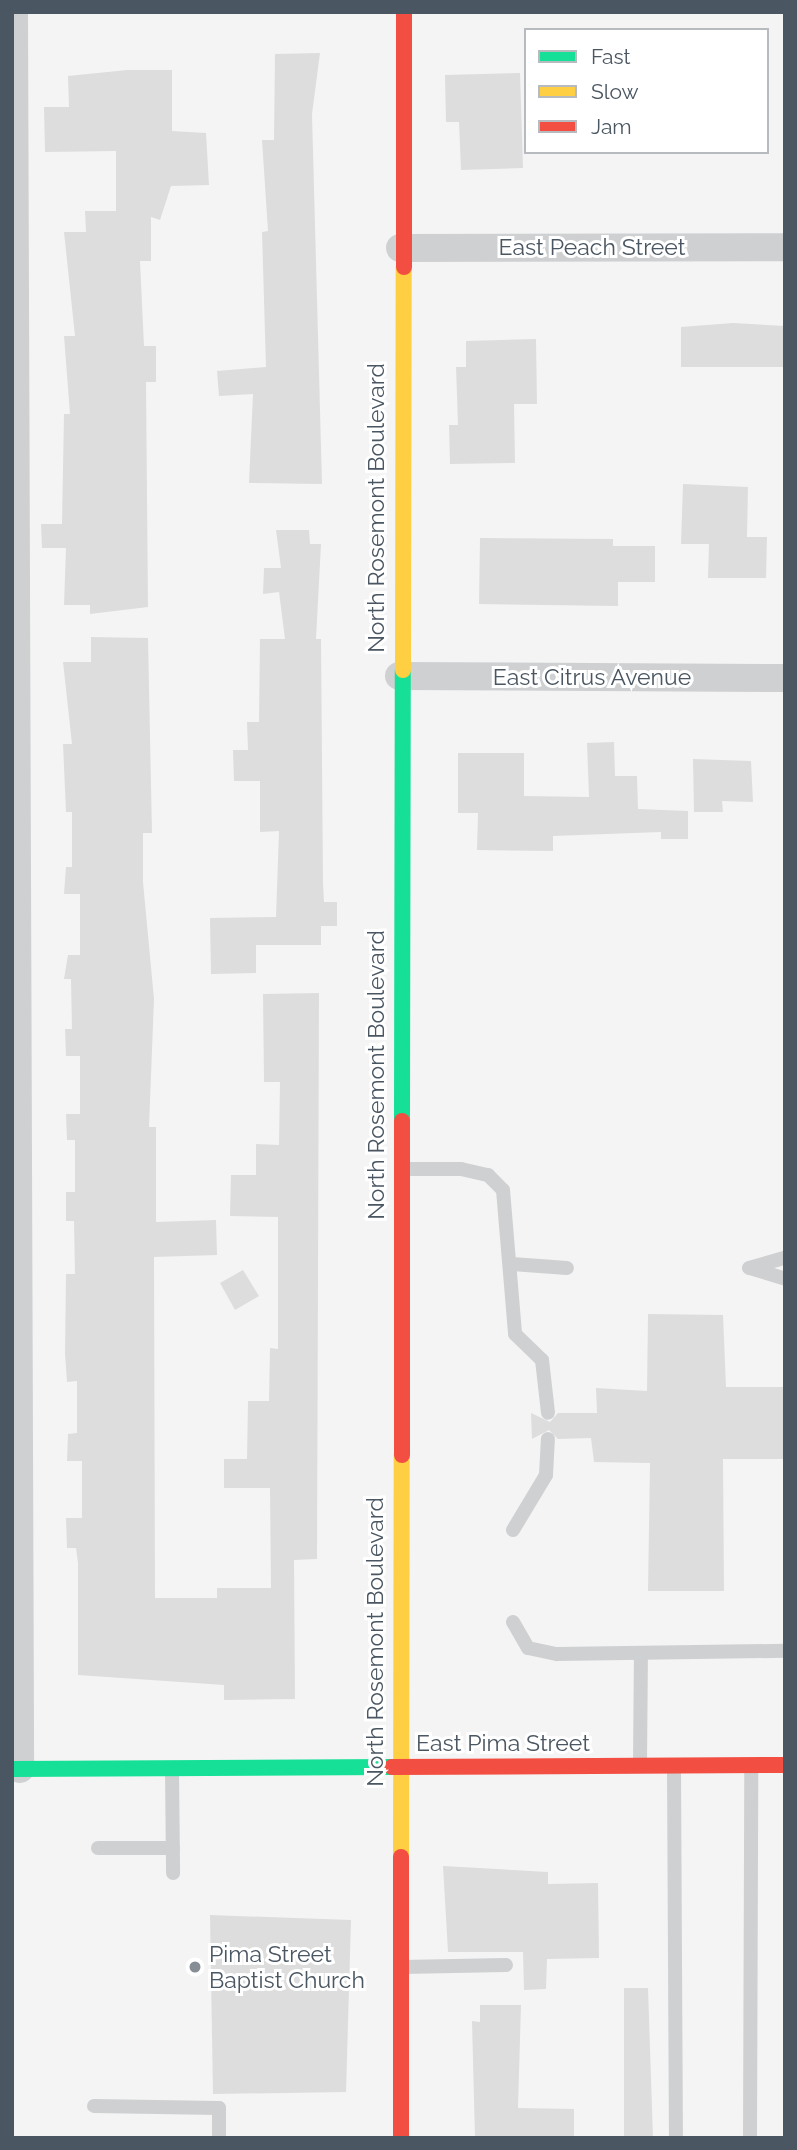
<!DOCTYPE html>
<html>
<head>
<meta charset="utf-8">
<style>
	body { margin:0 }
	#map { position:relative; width:797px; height:2150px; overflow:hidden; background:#f4f4f4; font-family:Raleway,sans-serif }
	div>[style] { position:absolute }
	.building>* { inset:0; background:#ddddde }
	.lane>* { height:14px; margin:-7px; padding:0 7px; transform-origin:7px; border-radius:7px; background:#ced0d2 }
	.street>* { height:28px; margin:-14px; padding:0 14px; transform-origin:14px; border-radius:14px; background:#ced0d2 }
	.fast>* { height:16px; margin:-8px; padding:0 8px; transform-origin:8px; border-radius:8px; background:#16e098 }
	.slow>* { height:16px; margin:-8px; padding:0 8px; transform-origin:8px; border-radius:8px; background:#ffcf43 }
	.jam>* { height:16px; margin:-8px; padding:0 8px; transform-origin:8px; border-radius:8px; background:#f24e42 }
	.dots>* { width:19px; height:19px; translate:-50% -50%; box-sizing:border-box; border:4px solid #fff; border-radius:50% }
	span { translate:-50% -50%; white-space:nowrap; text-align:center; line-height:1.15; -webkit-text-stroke:6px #fff; paint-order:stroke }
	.street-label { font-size:23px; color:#4a5661 }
	.poi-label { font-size:23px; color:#4a5661 }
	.left { translate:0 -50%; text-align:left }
	.frame { position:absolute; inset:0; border:14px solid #4a5661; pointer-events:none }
	.legend { position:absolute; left:524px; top:28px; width:245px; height:126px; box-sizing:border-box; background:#fff; border:2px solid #b7bbc0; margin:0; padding:9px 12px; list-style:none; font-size:21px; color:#4a5661 }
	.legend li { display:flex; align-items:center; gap:14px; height:35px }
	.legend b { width:35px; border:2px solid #b7bbc0 }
</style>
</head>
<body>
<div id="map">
	<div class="building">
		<i style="clip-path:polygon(320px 53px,312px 114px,322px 484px,249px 483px,253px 394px,219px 396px,217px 371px,266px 367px,262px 232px,268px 231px,262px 140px,274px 140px,275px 54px)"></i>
		<i style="clip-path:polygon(127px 70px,172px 70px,172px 131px,206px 133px,209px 185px,171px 186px,160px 220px,151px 217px,151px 261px,140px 261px,144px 346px,156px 346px,156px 382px,146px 382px,148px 607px,90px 614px,90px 605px,64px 605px,66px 548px,42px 548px,41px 524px,62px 524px,64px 414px,70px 414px,64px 336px,75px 336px,64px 232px,86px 232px,85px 211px,116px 211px,116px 151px,45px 152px,44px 107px,69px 107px,68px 76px)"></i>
		<i style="clip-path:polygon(520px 73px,523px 168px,461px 170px,459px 122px,446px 122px,445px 75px)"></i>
		<i style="clip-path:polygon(733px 323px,785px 326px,785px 367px,681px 367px,681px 327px)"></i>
		<i style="clip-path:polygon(536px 339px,537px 404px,514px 404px,515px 463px,450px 464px,449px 425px,458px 425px,456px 367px,466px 367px,466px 341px)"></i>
		<i style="clip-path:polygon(683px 484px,748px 487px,747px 537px,767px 537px,766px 578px,708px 578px,709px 544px,681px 544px)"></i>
		<i style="clip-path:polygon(276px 530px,309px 530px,310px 544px,321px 544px,316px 639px,321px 639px,323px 883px,324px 902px,337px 902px,337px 926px,321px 926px,321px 945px,256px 945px,256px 973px,211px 974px,210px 918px,276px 917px,279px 831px,260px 832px,260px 781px,234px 781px,233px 750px,248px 750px,247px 722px,259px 722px,260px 639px,285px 639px,279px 592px,263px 594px,264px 568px,281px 568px)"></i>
		<i style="clip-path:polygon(480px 538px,613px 539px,613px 546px,655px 546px,655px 582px,618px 582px,618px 606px,479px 604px)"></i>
		<i style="clip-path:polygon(91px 637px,148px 638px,152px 833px,143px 833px,143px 882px,154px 999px,149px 1127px,156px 1127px,156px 1222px,216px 1220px,217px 1255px,154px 1257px,155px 1598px,217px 1598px,217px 1588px,271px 1588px,270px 1488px,224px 1488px,224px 1459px,247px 1459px,248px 1401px,269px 1401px,270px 1348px,278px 1349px,278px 1217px,230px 1216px,231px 1175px,256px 1175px,256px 1144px,279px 1145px,280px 1082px,264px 1082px,263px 994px,319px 993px,317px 1559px,294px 1560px,295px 1699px,224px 1700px,224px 1685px,78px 1675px,78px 1563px,76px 1548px,67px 1548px,66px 1518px,82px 1518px,82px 1461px,67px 1461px,68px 1434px,77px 1433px,77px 1381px,67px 1382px,65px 1353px,66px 1274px,75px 1274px,74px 1221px,66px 1221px,66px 1192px,75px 1192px,75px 1140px,67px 1140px,66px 1114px,80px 1114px,80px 1056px,66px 1056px,65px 1029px,72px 1029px,71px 979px,64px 979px,68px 955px,80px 955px,80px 894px,64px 894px,66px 867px,72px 867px,72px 812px,66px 812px,63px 744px,72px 744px,63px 662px,91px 662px)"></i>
		<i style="clip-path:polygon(614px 742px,615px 776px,637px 776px,638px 809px,688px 811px,688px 839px,661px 839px,661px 832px,553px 836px,553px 851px,477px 850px,478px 813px,458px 813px,458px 753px,524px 753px,524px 796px,589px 797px,587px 743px)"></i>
		<i style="clip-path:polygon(693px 759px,751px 761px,753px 802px,722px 801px,723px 812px,694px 812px)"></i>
		<i style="clip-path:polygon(243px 1270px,259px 1296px,235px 1310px,220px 1283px)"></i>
		<i style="clip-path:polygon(648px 1314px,723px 1315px,726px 1387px,785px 1387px,785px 1459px,723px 1459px,724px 1591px,648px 1591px,650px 1463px,594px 1462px,591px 1438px,558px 1439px,549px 1430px,532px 1439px,531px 1413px,550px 1422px,558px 1413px,597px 1413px,596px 1388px,647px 1391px)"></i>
		<i style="clip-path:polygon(443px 1866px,548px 1872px,548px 1884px,598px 1883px,599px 1958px,547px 1959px,546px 1989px,524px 1990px,523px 1952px,448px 1952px)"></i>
		<i style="clip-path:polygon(210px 1915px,351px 1920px,346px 2092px,213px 2094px)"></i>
		<i style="clip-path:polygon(624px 1988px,648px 1988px,653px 2138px,624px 2138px)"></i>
		<i style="clip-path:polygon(480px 2005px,521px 2005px,518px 2108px,574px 2109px,574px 2138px,475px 2138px,472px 2021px,480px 2022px)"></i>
	</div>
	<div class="lane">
		<i style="left:403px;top:1169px;width:58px"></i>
		<i style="left:461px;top:1169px;width:28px;rotate:13deg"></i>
		<i style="left:488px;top:1175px;width:21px;rotate:45deg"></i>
		<i style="left:503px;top:1190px;width:144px;rotate:85.2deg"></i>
		<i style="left:515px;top:1334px;width:37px;rotate:44deg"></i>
		<i style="left:542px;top:1360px;width:53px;rotate:83.5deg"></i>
		<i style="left:512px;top:1264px;width:55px;rotate:4.2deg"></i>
		<i style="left:749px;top:1268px;width:37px;rotate:-16deg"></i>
		<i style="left:750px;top:1268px;width:37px;rotate:17deg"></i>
		<i style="left:513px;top:1530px;width:64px;rotate:-59deg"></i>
		<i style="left:546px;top:1475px;width:36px;rotate:-87deg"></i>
		<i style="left:513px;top:1622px;width:30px;rotate:60deg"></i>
		<i style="left:528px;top:1648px;width:30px;rotate:12deg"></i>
		<i style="left:557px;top:1654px;width:228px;rotate:-0.8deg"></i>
		<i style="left:640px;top:1763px;width:110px;rotate:-89.5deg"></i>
		<i style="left:674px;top:1767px;width:371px;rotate:89.7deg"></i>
		<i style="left:172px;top:1770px;width:103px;rotate:89.4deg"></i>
		<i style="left:98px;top:1848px;width:75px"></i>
		<i style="left:402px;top:1967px;width:104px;rotate:-1.1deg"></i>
		<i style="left:94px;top:2106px;width:125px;rotate:0.9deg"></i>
		<i style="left:219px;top:2108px;width:30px;rotate:90deg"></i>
		<i style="left:750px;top:2138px;width:371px;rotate:-89.8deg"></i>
	</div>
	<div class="street">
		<i style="left:14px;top:12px;width:1757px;rotate:89.8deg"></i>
		<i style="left:400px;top:248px;width:385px;rotate:-0.1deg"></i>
		<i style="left:399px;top:676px;width:386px;rotate:0.3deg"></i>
	</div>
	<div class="fast">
		<i style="left:402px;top:1121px;width:451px;rotate:-89.9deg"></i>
		<i style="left:12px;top:1769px;width:380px;rotate:-0.3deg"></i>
	</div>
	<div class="slow">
		<i style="left:403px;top:670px;width:403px;rotate:-89.9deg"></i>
		<i style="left:401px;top:1857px;width:402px;rotate:-89.9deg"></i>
	</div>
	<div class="jam">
		<i style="left:404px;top:267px;width:255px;rotate:-90deg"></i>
		<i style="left:402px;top:1455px;width:334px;rotate:-90deg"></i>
		<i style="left:392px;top:1767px;width:393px;rotate:-0.3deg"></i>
		<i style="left:401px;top:2138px;width:281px;rotate:-90deg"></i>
	</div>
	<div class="dots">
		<i style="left:195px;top:1967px;background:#868d94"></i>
	</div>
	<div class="street-label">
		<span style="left:592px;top:247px">East Peach Street</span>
		<span style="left:376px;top:508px;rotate:-90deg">North Rosemont Boulevard</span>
		<span style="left:592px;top:677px">East Citrus Avenue</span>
		<span style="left:376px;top:1075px;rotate:-90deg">North Rosemont Boulevard</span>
		<span style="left:375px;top:1642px;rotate:-90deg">North Rosemont Boulevard</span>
		<span style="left:503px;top:1743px">East Pima Street</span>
	</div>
	<div class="poi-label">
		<span class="left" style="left:209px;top:1967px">Pima Street<br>Baptist Church</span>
	</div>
	<div class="frame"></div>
	<ul class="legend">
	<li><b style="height:9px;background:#16e098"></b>Fast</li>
	<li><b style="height:9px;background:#ffcf43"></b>Slow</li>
	<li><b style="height:9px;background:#f24e42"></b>Jam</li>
	</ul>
</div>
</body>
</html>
